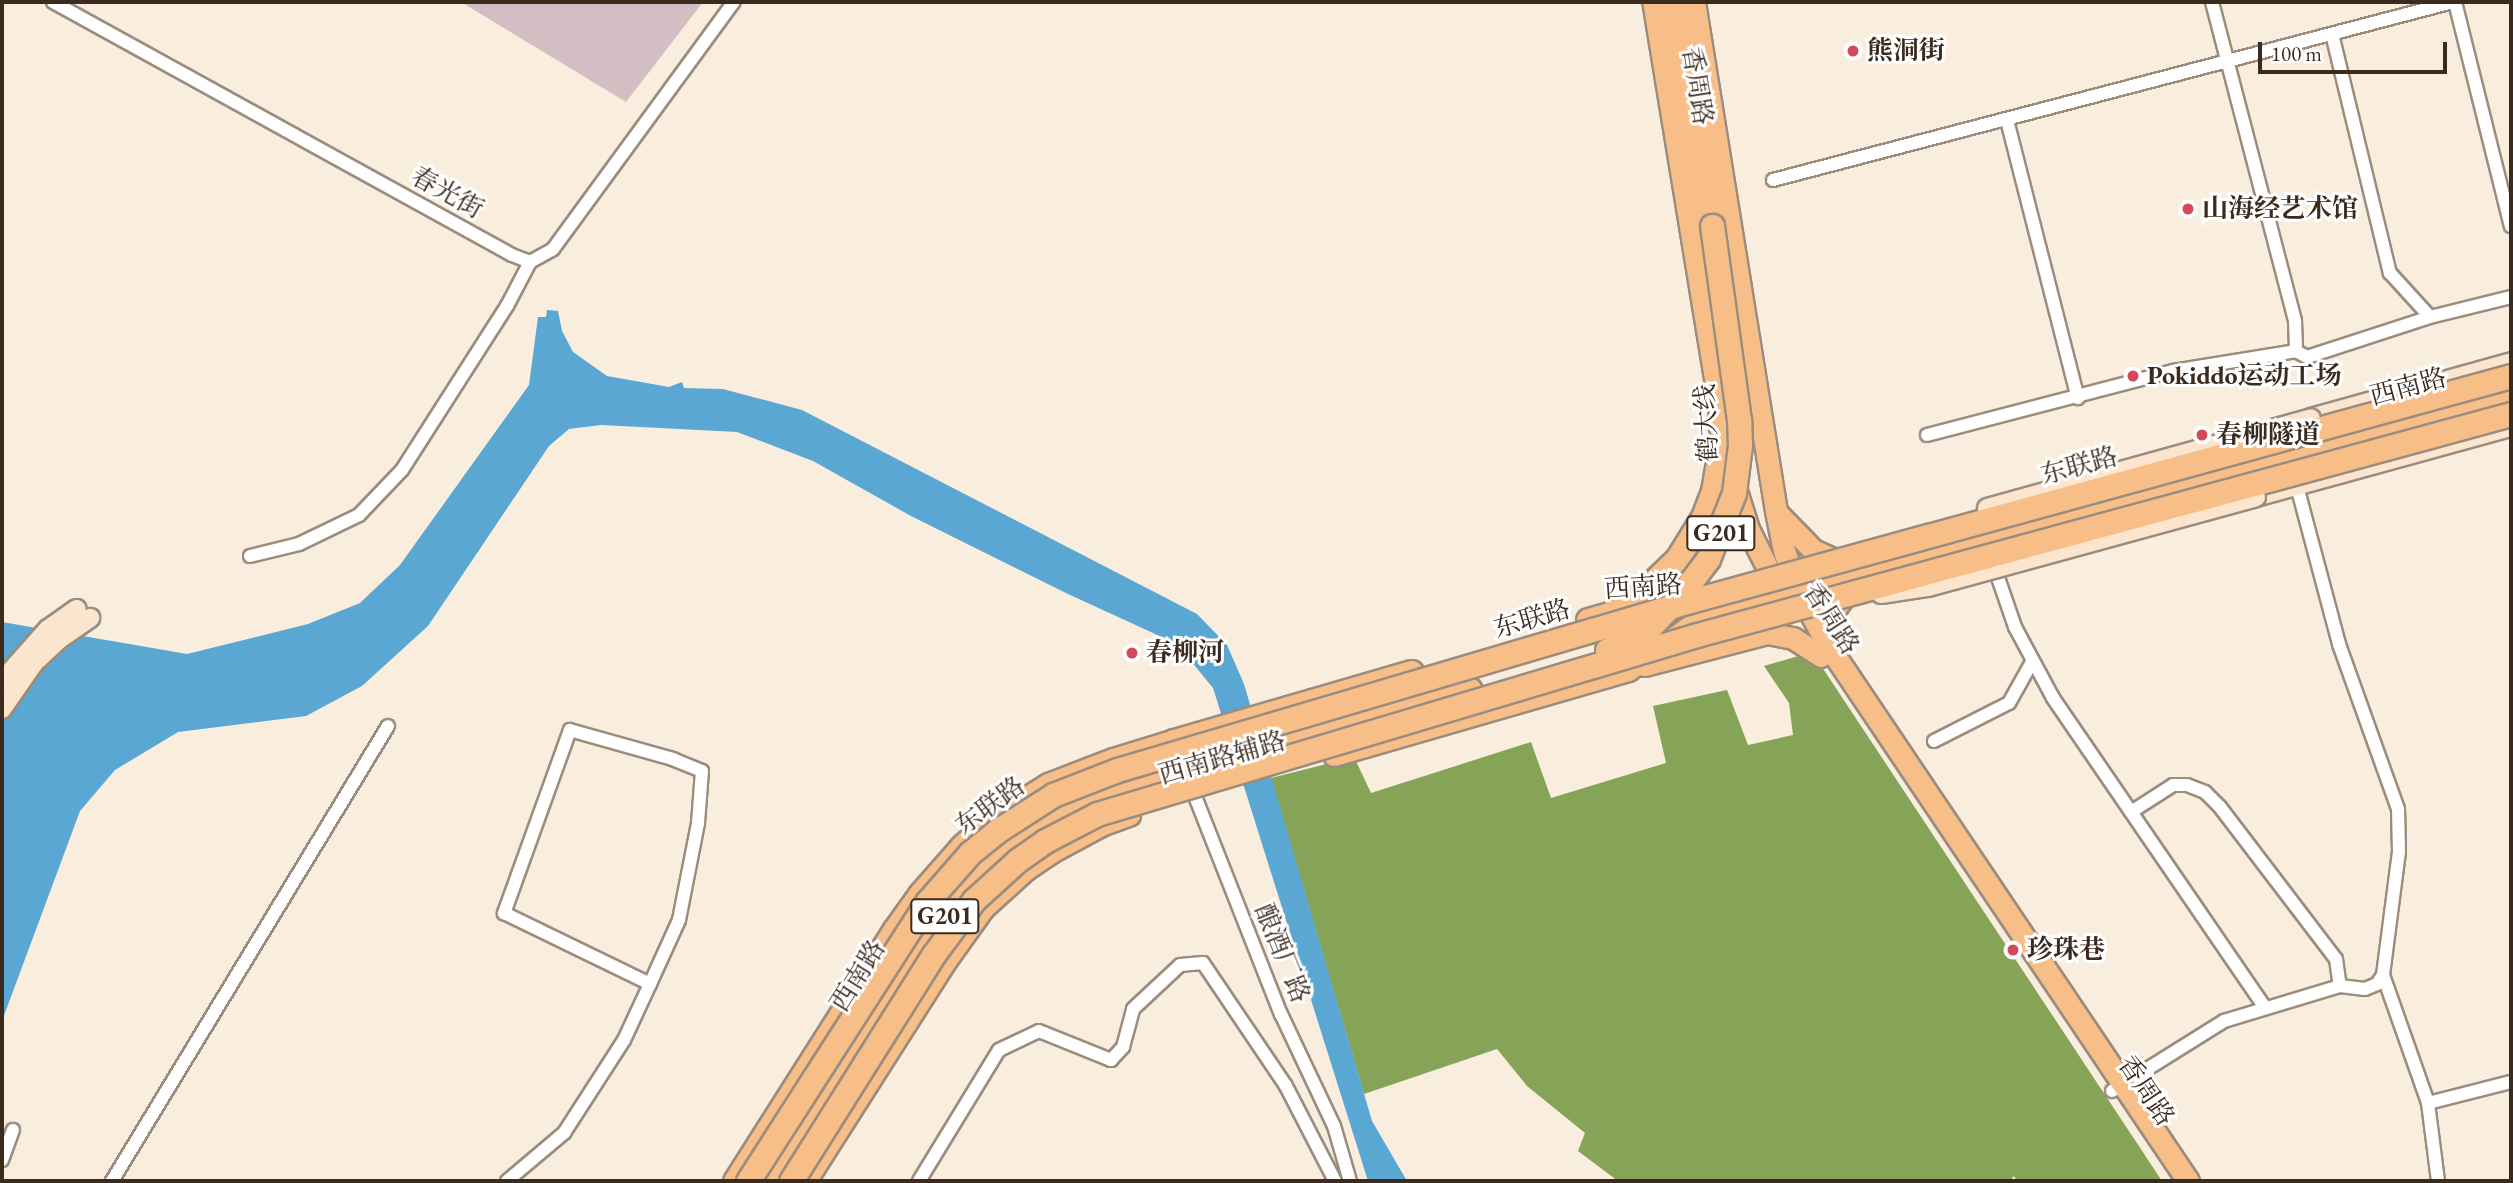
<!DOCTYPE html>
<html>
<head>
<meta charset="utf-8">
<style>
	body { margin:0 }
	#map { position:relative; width:2513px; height:1183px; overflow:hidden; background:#f9eddd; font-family:"EB Garamond","Noto Serif SC",serif }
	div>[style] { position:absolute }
	.industrial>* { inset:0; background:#d2bec3 }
	.forest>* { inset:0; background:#86a457 }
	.water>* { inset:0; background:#5ba7d4 }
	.roads { filter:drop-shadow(2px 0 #9a8c7e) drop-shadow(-2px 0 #9a8c7e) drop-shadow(0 2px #9a8c7e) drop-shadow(0 -2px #9a8c7e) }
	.street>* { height:12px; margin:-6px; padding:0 6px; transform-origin:6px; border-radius:6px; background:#fff }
	.secondary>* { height:18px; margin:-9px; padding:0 9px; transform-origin:9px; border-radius:9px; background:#fce5cf }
	.primary>* { height:21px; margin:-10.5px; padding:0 10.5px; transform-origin:10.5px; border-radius:10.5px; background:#f7be88 }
	.highway>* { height:23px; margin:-11.5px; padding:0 11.5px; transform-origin:11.5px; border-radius:11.5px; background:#f7be88 }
	.bridges { filter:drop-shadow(2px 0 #9a8c7e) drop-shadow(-2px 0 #9a8c7e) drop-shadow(0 2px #9a8c7e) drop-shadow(0 -2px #9a8c7e) }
	.secondary-bridge>* { height:18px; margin:-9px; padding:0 9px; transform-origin:9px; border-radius:9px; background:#fce5cf }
	.highway-bridge>* { height:23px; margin:-11.5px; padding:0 11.5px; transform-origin:11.5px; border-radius:11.5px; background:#f7be88 }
	.dots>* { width:19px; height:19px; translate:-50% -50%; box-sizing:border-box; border:4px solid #fff; border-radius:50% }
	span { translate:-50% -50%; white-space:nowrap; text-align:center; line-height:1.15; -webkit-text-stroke:6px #fff; paint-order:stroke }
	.shield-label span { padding:2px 5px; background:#fff; border:2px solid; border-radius:5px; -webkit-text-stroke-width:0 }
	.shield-label { font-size:24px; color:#3b2a1e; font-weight:700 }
	.poi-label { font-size:26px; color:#3b2a1e; font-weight:700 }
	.left { translate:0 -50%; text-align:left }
	.street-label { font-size:26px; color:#3b2a1e }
	.frame { position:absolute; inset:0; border:4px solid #3b2a1e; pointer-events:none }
	.scale { position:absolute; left:2258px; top:42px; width:189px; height:32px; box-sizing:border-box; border:4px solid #3b2a1e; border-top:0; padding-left:9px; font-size:21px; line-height:24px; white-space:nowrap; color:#3b2a1e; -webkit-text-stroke:5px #fff; paint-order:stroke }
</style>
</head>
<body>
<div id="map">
	<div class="industrial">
		<i style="clip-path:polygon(461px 2px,703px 2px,626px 102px)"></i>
	</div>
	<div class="forest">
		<i style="clip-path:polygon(1812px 652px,2162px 1181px,2017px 1181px,2014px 1176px,2010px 1181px,1618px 1181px,1578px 1151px,1585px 1133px,1527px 1086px,1497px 1049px,1364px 1094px,1271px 778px,1354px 757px,1371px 793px,1531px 742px,1551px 798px,1666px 763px,1653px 706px,1727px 690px,1748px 745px,1793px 735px,1789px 703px,1764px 666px)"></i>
	</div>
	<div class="water">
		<i style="clip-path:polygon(547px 310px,558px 311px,562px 331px,573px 352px,607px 376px,669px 387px,682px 382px,684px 388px,723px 389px,802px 410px,1197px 614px,1227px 645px,1244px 684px,1372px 1121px,1407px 1181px,1368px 1181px,1213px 688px,1177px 644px,1068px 594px,911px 516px,813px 461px,737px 432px,601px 425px,569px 429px,549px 446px,428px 626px,362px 686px,306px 716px,178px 732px,115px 770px,80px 811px,2px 1021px,2px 622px,187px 654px,308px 624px,360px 603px,400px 565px,529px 385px,538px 317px,546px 317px)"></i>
	</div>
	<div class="roads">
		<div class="street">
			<i style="left:53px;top:2px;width:524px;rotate:28.86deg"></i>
			<i style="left:512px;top:255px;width:19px;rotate:21deg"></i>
			<i style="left:530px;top:262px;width:26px;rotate:-29deg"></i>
			<i style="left:553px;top:249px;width:306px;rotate:-53.8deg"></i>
			<i style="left:2212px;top:2px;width:330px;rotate:75.4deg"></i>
			<i style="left:2295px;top:321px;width:30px;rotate:88deg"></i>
			<i style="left:2455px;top:2px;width:231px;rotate:76deg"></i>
			<i style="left:2332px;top:34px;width:246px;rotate:76.4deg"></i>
			<i style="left:2390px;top:273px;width:59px;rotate:47.7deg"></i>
			<i style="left:2007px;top:120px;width:287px;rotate:75.7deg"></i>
			<i style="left:1773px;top:180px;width:703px;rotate:-14.67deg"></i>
			<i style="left:1927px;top:435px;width:254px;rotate:-14.6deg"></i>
			<i style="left:2173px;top:371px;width:125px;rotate:-9.2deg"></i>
			<i style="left:2296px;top:351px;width:13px;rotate:29deg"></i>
			<i style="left:2307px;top:357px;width:129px;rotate:-18deg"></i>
			<i style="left:2430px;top:317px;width:83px;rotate:-13.9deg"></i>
			<i style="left:250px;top:556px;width:50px;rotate:-13.8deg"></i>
			<i style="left:299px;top:544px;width:67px;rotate:-25.8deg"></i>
			<i style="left:359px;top:515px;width:62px;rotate:-46.3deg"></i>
			<i style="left:402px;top:470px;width:195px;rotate:-57.4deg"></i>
			<i style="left:507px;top:306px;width:50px;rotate:-62.4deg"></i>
			<i style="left:1993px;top:563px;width:68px;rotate:71deg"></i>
			<i style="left:2015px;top:627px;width:81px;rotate:61.8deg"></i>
			<i style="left:2053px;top:698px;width:376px;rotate:55.6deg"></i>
			<i style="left:1934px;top:741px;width:84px;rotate:-26.9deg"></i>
			<i style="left:2009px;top:703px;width:47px;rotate:-60.7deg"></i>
			<i style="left:1176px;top:748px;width:286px;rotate:68.5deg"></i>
			<i style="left:1281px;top:1014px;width:124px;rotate:64.7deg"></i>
			<i style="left:1334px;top:1126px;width:57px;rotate:73.8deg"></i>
			<i style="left:2131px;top:812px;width:50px;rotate:-32.7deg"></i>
			<i style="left:2173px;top:785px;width:14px"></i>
			<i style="left:2187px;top:785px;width:19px;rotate:21deg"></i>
			<i style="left:2205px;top:792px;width:21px;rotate:45deg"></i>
			<i style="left:2220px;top:807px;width:191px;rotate:52.7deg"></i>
			<i style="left:2336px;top:959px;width:27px;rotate:82deg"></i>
			<i style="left:2383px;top:975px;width:136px;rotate:70.6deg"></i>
			<i style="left:2428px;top:1103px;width:79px;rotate:82.7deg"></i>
			<i style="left:2112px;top:1091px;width:132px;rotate:-32deg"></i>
			<i style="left:2224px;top:1021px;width:121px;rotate:-16.8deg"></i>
			<i style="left:2340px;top:986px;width:25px;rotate:7deg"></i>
			<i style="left:2365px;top:989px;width:13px;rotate:-23deg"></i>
			<i style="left:2377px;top:984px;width:11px;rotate:-56deg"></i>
			<i style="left:2383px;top:975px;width:124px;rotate:-82.6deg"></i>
			<i style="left:2399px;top:852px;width:43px;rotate:-91.3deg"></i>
			<i style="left:2398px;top:809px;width:175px;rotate:-109.7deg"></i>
			<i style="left:2339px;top:644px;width:163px;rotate:-104.9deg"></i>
			<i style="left:2428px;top:1103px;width:86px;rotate:-14.2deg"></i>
			<i style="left:2px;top:1160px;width:32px;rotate:-70deg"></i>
			<i style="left:112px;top:1181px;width:532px;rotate:-58.76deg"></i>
			<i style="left:507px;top:1181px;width:75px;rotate:-40.1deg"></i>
			<i style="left:564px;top:1133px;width:111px;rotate:-57.2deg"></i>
			<i style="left:624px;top:1040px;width:62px;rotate:-65.1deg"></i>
			<i style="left:650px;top:984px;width:70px;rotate:-65.6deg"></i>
			<i style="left:679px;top:920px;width:99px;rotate:-78.9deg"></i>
			<i style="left:698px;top:823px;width:52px;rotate:-85.6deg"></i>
			<i style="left:702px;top:771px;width:31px;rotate:-158deg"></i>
			<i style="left:673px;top:759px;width:107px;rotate:-164.3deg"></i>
			<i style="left:570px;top:730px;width:195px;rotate:109.8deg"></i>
			<i style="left:504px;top:913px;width:162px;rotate:25.9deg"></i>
			<i style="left:919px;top:1181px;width:153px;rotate:-58.6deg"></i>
			<i style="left:999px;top:1050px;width:44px;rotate:-25.4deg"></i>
			<i style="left:1039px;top:1031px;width:78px;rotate:21.9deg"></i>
			<i style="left:1111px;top:1060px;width:18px;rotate:-47deg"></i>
			<i style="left:1123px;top:1047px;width:39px;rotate:-75deg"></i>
			<i style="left:1133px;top:1009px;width:64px;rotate:-43.1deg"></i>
			<i style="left:1180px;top:965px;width:23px;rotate:-5deg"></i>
			<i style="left:1203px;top:963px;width:148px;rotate:56deg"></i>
			<i style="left:1286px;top:1086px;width:107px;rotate:62.7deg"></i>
		</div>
		<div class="secondary">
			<i style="left:2311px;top:418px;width:208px;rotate:-15.6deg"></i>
			<i style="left:2256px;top:497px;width:264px;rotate:-15.4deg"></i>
			<i style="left:2px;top:681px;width:69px;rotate:-48.5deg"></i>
			<i style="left:48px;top:629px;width:35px;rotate:-35deg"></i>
			<i style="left:2px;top:709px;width:56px;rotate:-55.2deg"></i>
			<i style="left:34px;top:663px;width:35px;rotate:-43deg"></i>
			<i style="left:60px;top:639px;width:37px;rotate:-35deg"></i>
		</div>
		<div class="primary">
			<i style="left:1694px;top:2px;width:516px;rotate:80.85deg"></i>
			<i style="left:1776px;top:511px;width:41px;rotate:78.7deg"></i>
			<i style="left:1784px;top:551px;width:47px;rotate:68.9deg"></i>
			<i style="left:1801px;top:595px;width:55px;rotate:62deg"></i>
			<i style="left:1827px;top:644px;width:647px;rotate:56.09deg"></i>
			<i style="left:1733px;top:481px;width:50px;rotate:72.6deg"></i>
			<i style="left:1748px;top:529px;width:72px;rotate:63.4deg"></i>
			<i style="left:1778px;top:514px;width:50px;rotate:45.8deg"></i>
			<i style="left:1813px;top:550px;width:35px;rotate:24deg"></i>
			<i style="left:1833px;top:650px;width:26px;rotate:-97deg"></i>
			<i style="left:1830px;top:624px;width:15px;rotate:-74deg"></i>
			<i style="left:1834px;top:610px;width:29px;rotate:-54deg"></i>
			<i style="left:1644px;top:665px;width:127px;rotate:-14.6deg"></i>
			<i style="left:1767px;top:633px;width:26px;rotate:11deg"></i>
			<i style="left:1793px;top:638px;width:33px;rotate:33deg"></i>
			<i style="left:1334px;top:755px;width:306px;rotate:-16.1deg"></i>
			<i style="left:1628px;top:670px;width:80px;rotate:-35.3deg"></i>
			<i style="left:1693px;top:624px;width:848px;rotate:-15.25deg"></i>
			<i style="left:734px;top:1181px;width:299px;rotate:-57.6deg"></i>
			<i style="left:894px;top:929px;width:43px;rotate:-54.5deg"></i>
			<i style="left:919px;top:894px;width:64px;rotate:-48.8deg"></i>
			<i style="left:961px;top:846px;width:38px;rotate:-42deg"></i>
			<i style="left:989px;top:821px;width:70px;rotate:-32.1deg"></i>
			<i style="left:1048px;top:784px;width:70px;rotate:-21deg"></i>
			<i style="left:1113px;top:759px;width:62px;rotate:-17deg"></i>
			<i style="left:805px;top:1181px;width:262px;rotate:-57.5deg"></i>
			<i style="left:946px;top:960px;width:64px;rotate:-54.6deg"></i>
			<i style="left:983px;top:908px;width:58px;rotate:-42.2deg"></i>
			<i style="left:1026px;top:869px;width:30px;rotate:-34deg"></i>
			<i style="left:1051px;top:852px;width:57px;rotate:-28.4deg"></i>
			<i style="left:1101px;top:825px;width:30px;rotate:-20deg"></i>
		</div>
		<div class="highway">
			<i style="left:1675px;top:2px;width:227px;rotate:80.6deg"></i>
			<i style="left:1588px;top:620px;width:26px;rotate:-16deg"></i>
			<i style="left:1613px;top:613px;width:22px;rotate:-30deg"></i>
			<i style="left:1632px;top:602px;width:62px;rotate:-43.7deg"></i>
			<i style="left:1677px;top:559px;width:49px;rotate:-58.2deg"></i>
			<i style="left:1703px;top:517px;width:28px;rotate:-69deg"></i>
			<i style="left:1713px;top:491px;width:53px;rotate:-80.2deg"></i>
			<i style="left:1722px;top:439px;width:36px;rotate:-93deg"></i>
			<i style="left:1720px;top:403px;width:406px;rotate:-99.3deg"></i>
			<i style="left:1150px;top:759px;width:30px;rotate:-37deg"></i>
			<i style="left:1174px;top:741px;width:247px;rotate:-16.2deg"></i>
			<i style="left:1087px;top:806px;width:400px;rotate:-16.9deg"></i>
			<i style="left:949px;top:894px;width:76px;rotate:-44.5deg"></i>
			<i style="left:1003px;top:841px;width:65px;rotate:-32.5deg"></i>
			<i style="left:1058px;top:806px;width:49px;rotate:-22.9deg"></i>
			<i style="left:826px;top:1102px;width:183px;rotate:-57.7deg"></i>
			<i style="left:924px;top:947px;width:76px;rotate:-53deg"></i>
			<i style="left:762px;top:1181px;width:120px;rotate:-57.6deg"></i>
		</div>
	</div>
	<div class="bridges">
		<div class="secondary-bridge">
			<i style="left:1987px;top:508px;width:336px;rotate:-15.5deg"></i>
			<i style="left:1881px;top:594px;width:48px;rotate:-8.5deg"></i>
			<i style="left:1928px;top:587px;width:340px;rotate:-15.3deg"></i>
		</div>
		<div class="highway-bridge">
			<i style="left:1607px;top:650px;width:29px;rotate:-25deg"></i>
			<i style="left:1633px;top:638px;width:20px;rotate:-33deg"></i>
			<i style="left:1650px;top:627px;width:43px;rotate:-45.9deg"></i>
			<i style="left:1680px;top:596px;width:46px;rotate:-52.9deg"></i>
			<i style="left:1708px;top:559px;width:71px;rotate:-68.5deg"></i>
			<i style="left:1734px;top:493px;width:48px;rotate:-82.9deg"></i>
			<i style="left:1740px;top:445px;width:25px;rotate:-92deg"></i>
			<i style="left:1739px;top:420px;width:196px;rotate:-97.9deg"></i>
			<i style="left:748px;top:1181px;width:333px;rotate:-57.3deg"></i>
			<i style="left:928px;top:901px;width:64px;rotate:-48.8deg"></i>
			<i style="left:970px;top:853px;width:35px;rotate:-39deg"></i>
			<i style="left:997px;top:831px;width:67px;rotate:-32.7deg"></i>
			<i style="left:1053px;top:795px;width:69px;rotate:-21.3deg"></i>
			<i style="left:1117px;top:770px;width:594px;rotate:-16.42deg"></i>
			<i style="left:1687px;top:602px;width:854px;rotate:-15.34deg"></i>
			<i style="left:791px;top:1181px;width:268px;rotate:-57.8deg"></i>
			<i style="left:934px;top:954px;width:67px;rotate:-53.5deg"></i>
			<i style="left:974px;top:900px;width:59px;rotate:-42.3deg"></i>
			<i style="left:1018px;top:860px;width:33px;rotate:-35deg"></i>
			<i style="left:1045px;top:841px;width:59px;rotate:-27.4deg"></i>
			<i style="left:1097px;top:814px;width:626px;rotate:-16.61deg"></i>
			<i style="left:1697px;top:635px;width:843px;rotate:-15.19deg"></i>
		</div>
	</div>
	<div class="dots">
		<i style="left:1853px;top:51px;background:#d1495b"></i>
		<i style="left:2188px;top:209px;background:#d1495b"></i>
		<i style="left:2133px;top:376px;background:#d1495b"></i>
		<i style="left:2202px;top:435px;background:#d1495b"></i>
		<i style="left:1132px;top:653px;background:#d1495b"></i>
		<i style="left:2013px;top:950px;background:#d1495b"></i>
	</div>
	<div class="shield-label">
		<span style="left:1721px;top:533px">G201</span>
		<span style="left:945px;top:916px">G201</span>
	</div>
	<div class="poi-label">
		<span class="left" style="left:1867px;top:51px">熊洞街</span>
		<span class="left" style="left:2202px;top:209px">山海经艺术馆</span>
		<span class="left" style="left:2147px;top:376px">Pokiddo运动工场</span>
		<span class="left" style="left:2216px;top:435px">春柳隧道</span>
		<span class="left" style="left:1146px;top:653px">春柳河</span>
		<span class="left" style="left:2027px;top:950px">珍珠巷</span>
	</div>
	<div class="street-label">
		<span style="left:1697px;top:86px;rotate:81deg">香周路</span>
		<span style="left:447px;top:193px;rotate:29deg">春光街</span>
		<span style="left:2408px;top:387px;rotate:-15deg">西南路</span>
		<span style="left:1707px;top:423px;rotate:-93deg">鹤大线</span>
		<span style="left:2079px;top:466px;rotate:-15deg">东联路</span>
		<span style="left:1643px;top:587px;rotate:-4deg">西南路</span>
		<span style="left:1532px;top:619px;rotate:-16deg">东联路</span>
		<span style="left:1831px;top:619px;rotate:57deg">香周路</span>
		<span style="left:1222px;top:758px;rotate:-16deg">西南路辅路</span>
		<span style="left:990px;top:806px;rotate:-36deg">东联路</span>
		<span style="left:1282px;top:953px;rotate:68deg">酿酒厂路</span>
		<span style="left:858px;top:976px;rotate:-58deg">西南路</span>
		<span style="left:2146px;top:1091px;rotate:56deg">香周路</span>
	</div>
	<div class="frame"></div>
	<div class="scale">100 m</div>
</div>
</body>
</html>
